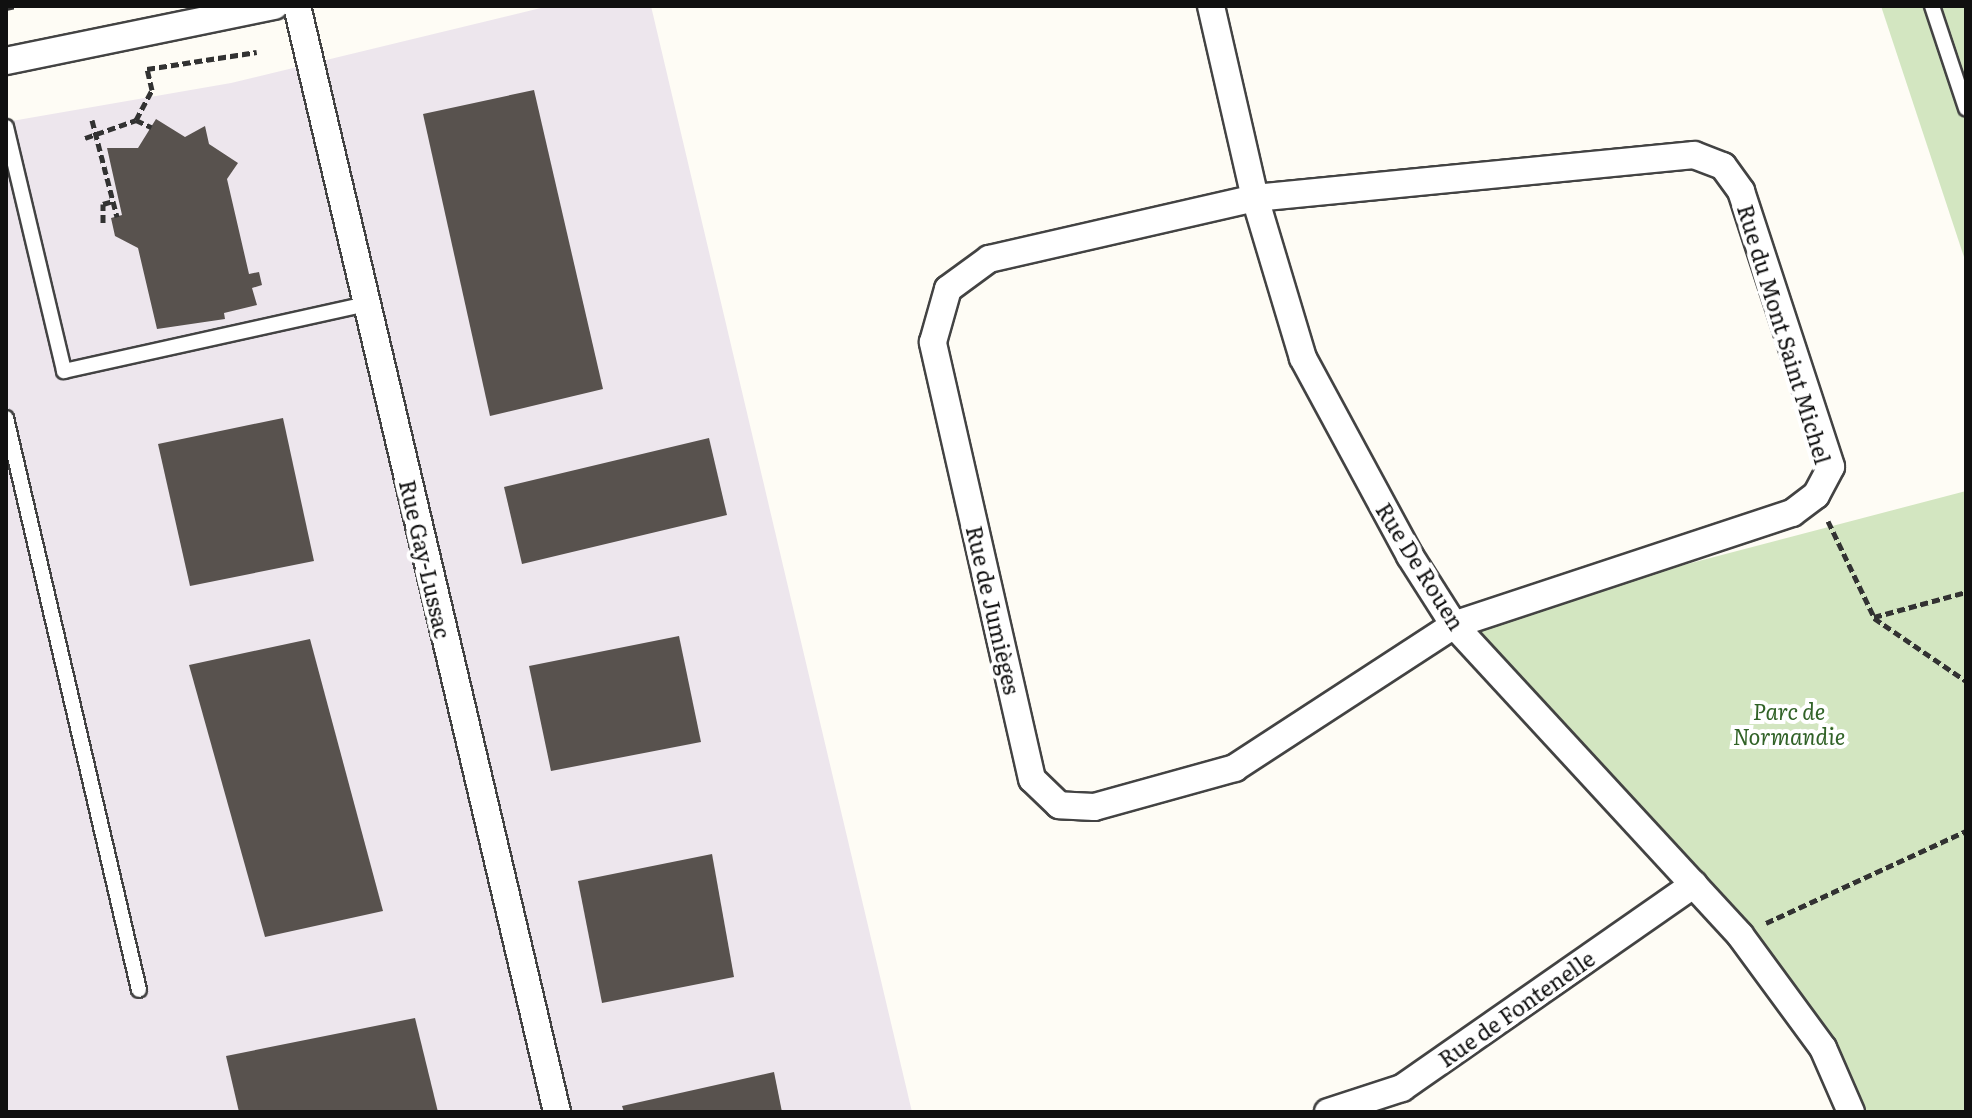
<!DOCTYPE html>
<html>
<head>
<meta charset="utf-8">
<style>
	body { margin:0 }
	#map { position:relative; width:1972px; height:1118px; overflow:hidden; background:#fefcf5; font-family:Literata,serif }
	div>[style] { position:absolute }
	.industrial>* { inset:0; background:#ede6ed }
	.green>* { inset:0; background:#d3e6c1 }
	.building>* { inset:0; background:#58524e }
	.path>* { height:5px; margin-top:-2.5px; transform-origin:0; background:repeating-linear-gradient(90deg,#323232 0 8px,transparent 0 12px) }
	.roads { filter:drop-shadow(2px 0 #434343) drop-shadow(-2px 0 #434343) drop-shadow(0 2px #434343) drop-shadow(0 -2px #434343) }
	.lane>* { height:14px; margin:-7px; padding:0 7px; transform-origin:7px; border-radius:7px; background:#fff }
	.street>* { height:26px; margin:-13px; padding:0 13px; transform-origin:13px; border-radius:13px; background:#fff }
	span { translate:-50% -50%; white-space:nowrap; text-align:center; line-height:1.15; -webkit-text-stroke:8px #fff; paint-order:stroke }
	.street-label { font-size:22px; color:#101010 }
	.park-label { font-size:22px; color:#316227; font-style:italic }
	.frame { position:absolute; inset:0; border:8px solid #101010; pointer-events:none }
</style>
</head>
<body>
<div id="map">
	<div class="industrial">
		<i style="clip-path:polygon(549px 6px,651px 6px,912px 1112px,6px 1112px,6px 122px,231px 83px)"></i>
	</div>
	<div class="green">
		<i style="clip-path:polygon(1881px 6px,1966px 6px,1966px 263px)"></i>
		<i style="clip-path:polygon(1966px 491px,1966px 1112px,1851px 1112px,1823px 1048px,1454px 625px)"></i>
	</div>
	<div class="building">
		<i style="clip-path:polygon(534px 90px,603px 389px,490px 416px,423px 114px)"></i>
		<i style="clip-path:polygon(156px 119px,185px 137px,205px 126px,209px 144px,238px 163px,227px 179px,249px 274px,259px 272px,262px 285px,252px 288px,257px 305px,224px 313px,225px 319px,157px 329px,138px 248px,115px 236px,111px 218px,122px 215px,107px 148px,138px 148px)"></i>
		<i style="clip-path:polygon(283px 418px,314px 561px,190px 586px,158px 444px)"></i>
		<i style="clip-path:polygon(709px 438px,727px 515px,522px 564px,504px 487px)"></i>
		<i style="clip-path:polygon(679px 636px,701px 742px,551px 771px,529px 666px)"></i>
		<i style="clip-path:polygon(310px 639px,383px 911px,265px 937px,189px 665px)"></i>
		<i style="clip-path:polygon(712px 854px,734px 977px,602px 1003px,578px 881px)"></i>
		<i style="clip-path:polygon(415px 1018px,438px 1112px,239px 1112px,226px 1056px)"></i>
		<i style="clip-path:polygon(774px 1072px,782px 1112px,624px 1112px,622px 1106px)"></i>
	</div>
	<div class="path">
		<i style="left:6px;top:8px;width:10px;rotate:-11deg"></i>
		<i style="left:92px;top:120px;width:100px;rotate:75.5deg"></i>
		<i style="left:136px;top:120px;width:17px;rotate:25deg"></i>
		<i style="left:85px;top:138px;width:54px;rotate:-19.4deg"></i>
		<i style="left:136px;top:120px;width:34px;rotate:-62deg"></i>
		<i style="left:152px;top:90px;width:22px;rotate:-103deg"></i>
		<i style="left:147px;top:69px;width:111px;rotate:-8.8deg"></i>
		<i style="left:103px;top:223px;width:19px;rotate:-90deg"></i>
		<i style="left:103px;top:204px;width:10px;rotate:-17deg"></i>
		<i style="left:1828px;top:521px;width:106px;rotate:64.4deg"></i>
		<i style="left:1874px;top:617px;width:95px;rotate:-15.2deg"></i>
		<i style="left:1874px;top:618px;width:112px;rotate:34.4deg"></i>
		<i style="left:1766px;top:923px;width:220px;rotate:-24.7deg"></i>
	</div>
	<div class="roads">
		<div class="lane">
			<i style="left:1932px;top:6px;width:108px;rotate:71.6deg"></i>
			<i style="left:6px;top:127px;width:251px;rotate:76.6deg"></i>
			<i style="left:64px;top:371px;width:308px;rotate:-12.5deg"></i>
			<i style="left:6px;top:418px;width:587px;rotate:76.91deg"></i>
		</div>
		<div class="street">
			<i style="left:297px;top:6px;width:1136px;rotate:76.77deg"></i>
			<i style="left:1211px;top:6px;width:197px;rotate:77.1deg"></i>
			<i style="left:1255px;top:198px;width:167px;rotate:73.3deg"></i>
			<i style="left:1303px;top:358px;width:225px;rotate:61.6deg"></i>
			<i style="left:1410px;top:556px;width:82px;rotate:57.5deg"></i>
			<i style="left:1454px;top:625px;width:422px;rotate:47.3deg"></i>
			<i style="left:1740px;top:935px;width:140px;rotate:53.7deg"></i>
			<i style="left:1823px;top:1048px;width:70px;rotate:66.4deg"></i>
			<i style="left:6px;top:61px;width:274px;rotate:-11.6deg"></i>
			<i style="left:1694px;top:155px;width:31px;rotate:21deg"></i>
			<i style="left:1723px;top:166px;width:31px;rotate:54deg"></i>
			<i style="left:1741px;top:191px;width:290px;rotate:71.9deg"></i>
			<i style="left:1831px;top:467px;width:32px;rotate:118deg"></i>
			<i style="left:1816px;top:495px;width:30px;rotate:143deg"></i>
			<i style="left:1792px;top:513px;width:356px;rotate:161.7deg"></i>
			<i style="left:1454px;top:625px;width:262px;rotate:146.9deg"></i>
			<i style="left:1235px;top:768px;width:146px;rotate:164.5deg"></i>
			<i style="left:1094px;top:807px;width:35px;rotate:-177deg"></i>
			<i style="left:1059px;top:805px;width:37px;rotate:-136deg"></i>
			<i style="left:1032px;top:779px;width:448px;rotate:-102.8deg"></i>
			<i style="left:933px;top:342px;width:55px;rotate:-74.2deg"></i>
			<i style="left:948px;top:289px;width:51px;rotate:-36.2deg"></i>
			<i style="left:989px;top:259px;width:273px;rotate:-12.9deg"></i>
			<i style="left:1255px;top:198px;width:441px;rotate:-5.6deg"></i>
			<i style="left:1328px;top:1112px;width:78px;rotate:-18deg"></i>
			<i style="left:1402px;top:1088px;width:356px;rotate:-34.9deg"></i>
		</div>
	</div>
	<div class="street-label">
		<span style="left:1785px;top:334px;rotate:73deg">Rue du Mont Saint Michel</span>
		<span style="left:426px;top:559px;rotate:77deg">Rue Gay-Lussac</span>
		<span style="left:1421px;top:566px;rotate:58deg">Rue De Rouen</span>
		<span style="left:994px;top:610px;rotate:77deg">Rue de Jumièges</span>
		<span style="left:1516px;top:1008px;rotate:-35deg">Rue de Fontenelle</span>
	</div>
	<div class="park-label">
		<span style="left:1789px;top:723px">Parc de<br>Normandie</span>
	</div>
	<div class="frame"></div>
</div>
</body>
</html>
